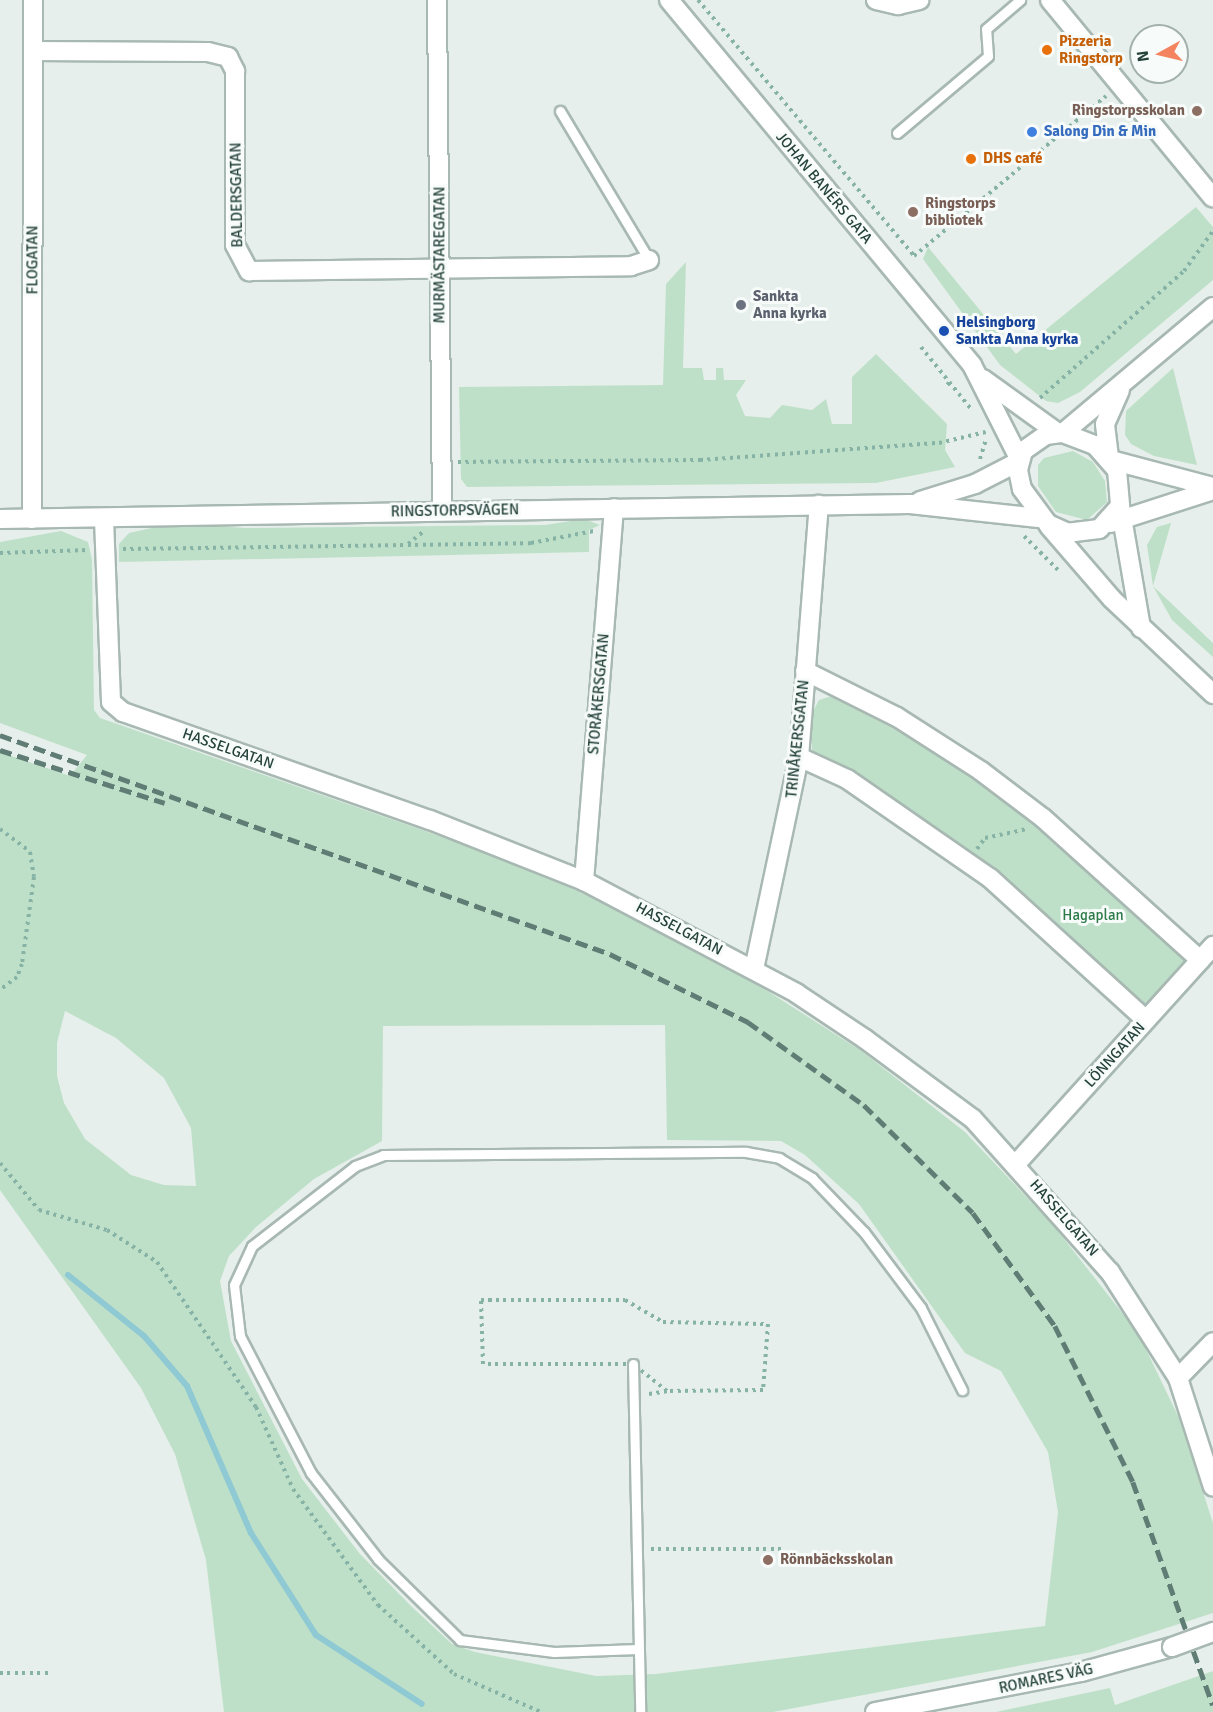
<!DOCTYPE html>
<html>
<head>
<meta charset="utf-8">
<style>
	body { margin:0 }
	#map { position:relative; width:1213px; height:1712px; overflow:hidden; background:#e6efeb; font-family:Signika,sans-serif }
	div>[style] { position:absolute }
	.green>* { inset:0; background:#bfe0c8 }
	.stream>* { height:6px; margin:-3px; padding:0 3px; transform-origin:3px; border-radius:3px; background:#8ec9d4 }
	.path>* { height:4px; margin-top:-2px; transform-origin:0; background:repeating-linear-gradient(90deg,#86b3a5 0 3px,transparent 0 7.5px) }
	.roads { filter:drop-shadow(2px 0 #a8b8b2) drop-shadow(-2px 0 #a8b8b2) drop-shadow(0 2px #a8b8b2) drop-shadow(0 -2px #a8b8b2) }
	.service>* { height:9px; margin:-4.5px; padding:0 4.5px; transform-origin:4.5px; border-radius:4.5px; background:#fff }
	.minor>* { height:18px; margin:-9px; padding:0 9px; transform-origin:9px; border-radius:9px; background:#fff }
	.tertiary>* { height:18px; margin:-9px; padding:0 9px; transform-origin:9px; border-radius:9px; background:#fff }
	.rail>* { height:4.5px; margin-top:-2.25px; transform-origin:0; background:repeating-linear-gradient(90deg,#5f7d75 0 12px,transparent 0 18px) }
	.bridges { filter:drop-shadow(2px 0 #a8b8b2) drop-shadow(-2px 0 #a8b8b2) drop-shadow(0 2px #a8b8b2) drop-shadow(0 -2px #a8b8b2) }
	.tertiary-bridge>* { height:18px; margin:-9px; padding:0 9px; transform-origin:9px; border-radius:9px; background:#fff }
	.dots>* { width:16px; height:16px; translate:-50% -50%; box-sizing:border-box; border:3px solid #f7fbf9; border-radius:50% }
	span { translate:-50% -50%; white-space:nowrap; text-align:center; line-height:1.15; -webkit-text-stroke:6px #f7fbf9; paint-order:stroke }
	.food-label { font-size:15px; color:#c56008; font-weight:700 }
	.left { translate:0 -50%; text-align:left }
	.education-label { font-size:15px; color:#785e54; font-weight:700 }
	.right { translate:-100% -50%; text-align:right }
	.shop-label { font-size:15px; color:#366cbe; font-weight:700 }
	.street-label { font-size:15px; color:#24423a }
	.worship-label { font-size:15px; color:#5b616d; font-weight:700 }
	.transit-label { font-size:15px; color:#164399; font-weight:700 }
	.park-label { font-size:15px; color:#2d7a4b }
	.north { position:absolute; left:1129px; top:24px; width:60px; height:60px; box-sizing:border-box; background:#f7fbf9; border:2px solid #a3b1ad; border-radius:50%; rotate:262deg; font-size:16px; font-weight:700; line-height:24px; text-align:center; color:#24423a }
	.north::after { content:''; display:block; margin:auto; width:21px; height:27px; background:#f4845f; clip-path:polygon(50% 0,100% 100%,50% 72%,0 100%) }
</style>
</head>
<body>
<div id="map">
	<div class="green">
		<i style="clip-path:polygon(1196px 207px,1213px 227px,1213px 280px,1080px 392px,1058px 403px,1046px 401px,1000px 365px,923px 259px,928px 247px,1016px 354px)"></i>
		<i style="clip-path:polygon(686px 262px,683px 368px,702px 368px,704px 380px,716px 380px,716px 368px,723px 368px,724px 380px,746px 380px,736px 395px,745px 416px,770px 418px,782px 405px,812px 410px,826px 399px,832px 424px,852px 424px,852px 377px,876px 354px,947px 424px,945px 450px,955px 467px,876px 483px,467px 487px,461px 479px,459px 387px,663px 385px,666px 284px)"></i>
		<i style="clip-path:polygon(1173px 368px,1197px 465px,1154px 456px,1131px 444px,1125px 435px,1126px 411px)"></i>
		<i style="clip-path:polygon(1073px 451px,1093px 462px,1105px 481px,1107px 502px,1087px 520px,1056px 512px,1038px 486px,1038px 465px,1044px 458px)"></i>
		<i style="clip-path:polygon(584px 519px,600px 525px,589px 530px,589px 552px,119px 562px,119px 544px,129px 533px,174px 523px,244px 528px,545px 525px)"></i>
		<i style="clip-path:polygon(1171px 523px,1153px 586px,1213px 643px,1213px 657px,1172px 620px,1153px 586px,1147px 545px,1157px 527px)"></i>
		<i style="clip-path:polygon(evenodd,61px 531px,88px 542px,92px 560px,94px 710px,100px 718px,520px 864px,703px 950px,860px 1050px,965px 1132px,1053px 1225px,1138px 1333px,1179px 1418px,1213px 1523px,1213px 1613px,1092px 1652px,773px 1712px,224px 1712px,206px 1560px,175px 1454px,141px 1388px,0 1190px,0 752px,70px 776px,87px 755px,0 723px,0 542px,61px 531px,65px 1011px,116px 1038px,164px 1078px,191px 1128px,196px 1186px,164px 1185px,131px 1175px,85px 1139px,64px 1103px,57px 1076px,57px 1043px,65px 1011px,61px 531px,665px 1025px,667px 1140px,781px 1141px,805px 1155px,859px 1204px,965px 1353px,1001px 1371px,1048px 1452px,1058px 1512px,1045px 1626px,656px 1674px,596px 1676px,475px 1652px,452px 1644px,412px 1607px,360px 1554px,302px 1479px,231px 1341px,220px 1281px,229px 1256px,256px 1227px,314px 1179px,382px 1141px,383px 1026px,665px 1025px)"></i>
		<i style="clip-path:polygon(835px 695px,890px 722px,1036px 819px,1190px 966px,1155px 1004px,1142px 1005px,999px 874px,910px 812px,812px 756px,812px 713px,819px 700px)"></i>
		<i style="clip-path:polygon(1213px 1671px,1213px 1712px,996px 1712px,1110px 1688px,1115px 1705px)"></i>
	</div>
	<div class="stream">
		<i style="left:68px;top:1275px;width:97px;rotate:38.8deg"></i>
		<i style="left:144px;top:1336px;width:66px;rotate:49.3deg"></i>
		<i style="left:187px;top:1386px;width:160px;rotate:66.5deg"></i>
		<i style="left:251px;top:1533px;width:121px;rotate:57.5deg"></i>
		<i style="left:316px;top:1635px;width:126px;rotate:33.1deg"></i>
	</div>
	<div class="path">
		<i style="left:698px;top:0;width:335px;rotate:49.8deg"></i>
		<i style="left:914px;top:256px;width:250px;rotate:-39.8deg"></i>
		<i style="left:921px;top:347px;width:80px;rotate:51.1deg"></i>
		<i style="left:947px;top:385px;width:7px;rotate:-45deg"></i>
		<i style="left:1040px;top:398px;width:192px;rotate:-41.4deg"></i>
		<i style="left:1184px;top:271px;width:49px;rotate:-54.1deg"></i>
		<i style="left:980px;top:459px;width:21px;rotate:-73deg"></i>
		<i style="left:458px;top:462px;width:242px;rotate:-0.5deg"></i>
		<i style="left:700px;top:460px;width:240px;rotate:-4.1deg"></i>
		<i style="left:939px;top:443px;width:48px;rotate:-13.2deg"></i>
		<i style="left:1024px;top:536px;width:52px;rotate:45deg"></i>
		<i style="left:408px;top:544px;width:22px;rotate:-39deg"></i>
		<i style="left:123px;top:549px;width:408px;rotate:-0.8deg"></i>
		<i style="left:531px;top:543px;width:64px;rotate:-10.8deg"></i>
		<i style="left:0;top:553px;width:88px;rotate:-2deg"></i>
		<i style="left:0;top:829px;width:38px;rotate:37deg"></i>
		<i style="left:30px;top:852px;width:25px;rotate:81deg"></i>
		<i style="left:34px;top:877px;width:88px;rotate:97.9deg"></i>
		<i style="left:22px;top:964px;width:14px;rotate:111deg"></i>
		<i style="left:17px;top:977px;width:21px;rotate:143deg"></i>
		<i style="left:977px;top:849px;width:14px;rotate:-54deg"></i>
		<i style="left:985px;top:838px;width:43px;rotate:-12.1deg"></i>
		<i style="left:0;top:1163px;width:61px;rotate:50.3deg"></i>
		<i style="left:39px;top:1210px;width:71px;rotate:16.4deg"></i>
		<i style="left:107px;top:1230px;width:59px;rotate:32.6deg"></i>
		<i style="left:157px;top:1262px;width:176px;rotate:55.7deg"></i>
		<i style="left:256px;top:1407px;width:90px;rotate:65.7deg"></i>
		<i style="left:293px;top:1489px;width:144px;rotate:53.8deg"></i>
		<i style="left:378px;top:1605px;width:103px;rotate:42.2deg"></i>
		<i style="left:454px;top:1674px;width:95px;rotate:23.6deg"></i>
		<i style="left:481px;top:1300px;width:144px"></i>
		<i style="left:625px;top:1300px;width:44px;rotate:30.1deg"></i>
		<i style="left:663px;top:1322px;width:105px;rotate:1.1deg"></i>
		<i style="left:768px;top:1324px;width:66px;rotate:94.3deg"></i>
		<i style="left:763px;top:1390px;width:96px;rotate:179.4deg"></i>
		<i style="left:667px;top:1391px;width:43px;rotate:-141.5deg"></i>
		<i style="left:633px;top:1364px;width:150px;rotate:180deg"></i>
		<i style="left:483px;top:1364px;width:64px;rotate:-91.8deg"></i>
		<i style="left:649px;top:1394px;width:18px;rotate:-9deg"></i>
		<i style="left:651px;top:1549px;width:131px"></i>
		<i style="left:0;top:1673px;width:48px"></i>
	</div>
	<div class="roads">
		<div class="service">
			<i style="left:560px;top:111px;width:174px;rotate:59.1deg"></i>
			<i style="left:897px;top:133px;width:119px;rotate:-40.2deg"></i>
			<i style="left:988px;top:56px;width:27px;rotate:-94deg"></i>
			<i style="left:986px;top:29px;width:45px;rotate:-40.5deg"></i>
			<i style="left:633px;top:1364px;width:348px;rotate:88.8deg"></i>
			<i style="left:638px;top:1649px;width:84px;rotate:178deg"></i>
			<i style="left:554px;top:1652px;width:95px;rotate:-172.7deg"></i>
			<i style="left:460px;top:1640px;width:115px;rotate:-135.4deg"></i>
			<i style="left:378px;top:1559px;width:109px;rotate:-127.9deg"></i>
			<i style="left:311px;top:1473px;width:154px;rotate:-117.4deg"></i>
			<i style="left:240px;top:1336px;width:51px;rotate:-96.7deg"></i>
			<i style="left:234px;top:1285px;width:43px;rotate:-65.2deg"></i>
			<i style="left:252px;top:1246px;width:130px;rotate:-37.8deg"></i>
			<i style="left:355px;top:1166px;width:30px;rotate:-21deg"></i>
			<i style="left:383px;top:1155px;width:363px;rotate:-0.5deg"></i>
			<i style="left:746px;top:1152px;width:34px;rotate:10deg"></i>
			<i style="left:779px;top:1158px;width:39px;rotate:31deg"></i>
			<i style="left:812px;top:1178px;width:75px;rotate:46.1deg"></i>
			<i style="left:864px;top:1232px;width:95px;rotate:53.1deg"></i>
			<i style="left:921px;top:1308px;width:92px;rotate:63.4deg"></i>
		</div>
		<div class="minor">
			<i style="left:437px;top:0;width:511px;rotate:89.44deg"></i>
			<i style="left:876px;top:0;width:23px;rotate:13deg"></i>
			<i style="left:898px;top:5px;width:22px;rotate:-13deg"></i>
			<i style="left:1050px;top:0;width:256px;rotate:50.5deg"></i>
			<i style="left:33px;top:51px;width:175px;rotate:0.3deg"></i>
			<i style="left:208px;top:52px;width:21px;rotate:14deg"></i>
			<i style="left:228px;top:57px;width:16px;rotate:63deg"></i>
			<i style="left:235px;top:71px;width:174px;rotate:90deg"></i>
			<i style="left:235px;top:245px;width:30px;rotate:62deg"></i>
			<i style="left:249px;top:271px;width:382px;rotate:-0.7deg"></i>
			<i style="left:631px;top:266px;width:19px;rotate:-18deg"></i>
			<i style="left:1063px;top:433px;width:196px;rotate:-40deg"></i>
			<i style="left:1109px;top:457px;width:33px;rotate:-97deg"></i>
			<i style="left:1105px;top:424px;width:37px;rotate:-66deg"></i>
			<i style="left:920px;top:501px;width:58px;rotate:-17.2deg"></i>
			<i style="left:975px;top:484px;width:48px;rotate:-27.1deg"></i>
			<i style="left:0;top:519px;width:910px;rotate:-0.94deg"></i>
			<i style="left:910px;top:504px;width:129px;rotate:6.2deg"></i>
			<i style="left:32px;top:519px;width:519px;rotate:-89.89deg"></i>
			<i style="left:104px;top:519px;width:183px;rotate:87.8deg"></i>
			<i style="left:111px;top:702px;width:16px;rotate:40deg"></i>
			<i style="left:123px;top:712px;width:325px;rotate:19.4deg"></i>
			<i style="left:430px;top:820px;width:166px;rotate:21.6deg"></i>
			<i style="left:584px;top:881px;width:240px;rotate:27.8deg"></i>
			<i style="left:796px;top:993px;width:83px;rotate:33.7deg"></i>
			<i style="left:865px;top:1039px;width:134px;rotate:36.5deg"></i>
			<i style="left:973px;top:1119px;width:205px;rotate:48.2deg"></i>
			<i style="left:1110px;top:1272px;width:126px;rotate:57.3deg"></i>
			<i style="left:1178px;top:1378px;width:114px;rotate:72.2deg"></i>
			<i style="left:805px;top:671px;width:103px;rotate:26.6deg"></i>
			<i style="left:897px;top:717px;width:100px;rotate:32.7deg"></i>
			<i style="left:981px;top:771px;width:78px;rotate:37.2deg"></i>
			<i style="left:1043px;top:818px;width:212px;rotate:42.1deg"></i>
			<i style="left:799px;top:757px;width:53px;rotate:24.6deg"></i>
			<i style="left:847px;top:779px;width:174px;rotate:34.7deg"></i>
			<i style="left:990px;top:878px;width:211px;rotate:42.3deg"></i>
			<i style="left:584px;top:881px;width:374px;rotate:-85.4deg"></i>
			<i style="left:754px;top:969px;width:217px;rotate:-78deg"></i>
			<i style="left:799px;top:757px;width:253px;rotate:-85.5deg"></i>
			<i style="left:1016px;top:1164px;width:294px;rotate:-47.9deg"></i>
			<i style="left:1178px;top:1378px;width:50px;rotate:-45.8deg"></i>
		</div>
		<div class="tertiary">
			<i style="left:669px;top:0;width:474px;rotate:50.3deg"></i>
			<i style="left:972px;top:365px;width:104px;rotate:63.2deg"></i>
			<i style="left:983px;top:379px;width:92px;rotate:35.8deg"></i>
			<i style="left:1063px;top:433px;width:34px;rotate:21deg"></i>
			<i style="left:1095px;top:445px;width:33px;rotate:49deg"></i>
			<i style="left:1117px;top:470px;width:36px;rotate:85deg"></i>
			<i style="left:1120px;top:506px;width:31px;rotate:132deg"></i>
			<i style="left:1099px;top:529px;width:31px;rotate:173deg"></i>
			<i style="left:1068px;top:533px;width:22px;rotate:-156deg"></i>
			<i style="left:1048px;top:524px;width:44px;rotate:-126.6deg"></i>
			<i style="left:1022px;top:489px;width:19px;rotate:-102deg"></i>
			<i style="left:1018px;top:470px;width:20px;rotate:-75deg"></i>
			<i style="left:1023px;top:451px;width:28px;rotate:-35deg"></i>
			<i style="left:1046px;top:435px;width:17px;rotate:-7deg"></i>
			<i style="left:1111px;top:460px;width:106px;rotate:14.8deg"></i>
			<i style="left:1120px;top:506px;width:124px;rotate:80.2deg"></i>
			<i style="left:1111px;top:523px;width:107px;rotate:-17.9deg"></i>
			<i style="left:1049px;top:526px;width:96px;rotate:49.2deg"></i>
			<i style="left:1112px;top:599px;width:139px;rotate:43.2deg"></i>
			<i style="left:875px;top:1712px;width:210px;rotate:-11deg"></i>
			<i style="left:1081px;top:1672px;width:94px;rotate:-15.4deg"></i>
		</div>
	</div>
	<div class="rail">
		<i style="left:0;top:735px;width:648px;rotate:19.75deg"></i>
		<i style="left:610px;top:954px;width:154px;rotate:26.2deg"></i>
		<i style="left:748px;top:1022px;width:143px;rotate:35.6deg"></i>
		<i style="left:864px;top:1105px;width:153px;rotate:44.7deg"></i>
		<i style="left:973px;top:1213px;width:140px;rotate:54deg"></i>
		<i style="left:1055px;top:1326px;width:174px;rotate:63.4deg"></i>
		<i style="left:1133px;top:1482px;width:237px;rotate:70.3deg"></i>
		<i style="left:0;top:750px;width:173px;rotate:17.8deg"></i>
	</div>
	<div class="bridges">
		<div class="tertiary-bridge">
			<i style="left:1172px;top:1647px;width:44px;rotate:-20.1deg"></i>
		</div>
	</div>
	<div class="dots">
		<i style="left:1047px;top:50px;background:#e8710a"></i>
		<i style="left:1197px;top:111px;background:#8d6e63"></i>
		<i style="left:1032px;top:132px;background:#3f7fe0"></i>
		<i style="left:971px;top:159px;background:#e8710a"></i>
		<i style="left:913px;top:212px;background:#8d6e63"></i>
		<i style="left:741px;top:305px;background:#6b7280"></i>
		<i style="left:944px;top:331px;background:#1a4fb4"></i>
		<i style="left:768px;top:1560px;background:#8d6e63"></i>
	</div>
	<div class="food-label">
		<span class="left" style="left:1059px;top:50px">Pizzeria<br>Ringstorp</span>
		<span class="left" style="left:983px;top:159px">DHS café</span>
	</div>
	<div class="education-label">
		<span class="right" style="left:1185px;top:111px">Ringstorpsskolan</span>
		<span class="left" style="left:925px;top:212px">Ringstorps<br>bibliotek</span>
		<span class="left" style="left:780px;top:1560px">Rönnbäcksskolan</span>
	</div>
	<div class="shop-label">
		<span class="left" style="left:1044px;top:132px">Salong Din &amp; Min</span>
	</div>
	<div class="street-label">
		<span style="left:824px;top:188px;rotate:50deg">JOHAN BANÉRS GATA</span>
		<span style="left:237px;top:195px;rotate:-91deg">BALDERSGATAN</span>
		<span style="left:440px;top:255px;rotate:-90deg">MURMÄSTAREGATAN</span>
		<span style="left:33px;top:260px;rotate:-90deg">FLOGATAN</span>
		<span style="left:455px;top:511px;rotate:-1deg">RINGSTORPSVÄGEN</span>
		<span style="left:599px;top:694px;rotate:-85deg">STORÅKERSGATAN</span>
		<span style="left:798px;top:739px;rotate:-84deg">TRINÅKERSGATAN</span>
		<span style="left:228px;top:749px;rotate:19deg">HASSELGATAN</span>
		<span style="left:679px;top:929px;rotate:28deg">HASSELGATAN</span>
		<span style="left:1115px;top:1055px;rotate:-48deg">LÖNNGATAN</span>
		<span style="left:1064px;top:1218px;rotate:49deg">HASSELGATAN</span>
		<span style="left:1046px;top:1679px;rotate:-12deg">ROMARES VÄG</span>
	</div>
	<div class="worship-label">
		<span class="left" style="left:753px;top:305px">Sankta<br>Anna kyrka</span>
	</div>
	<div class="transit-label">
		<span class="left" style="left:956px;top:331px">Helsingborg<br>Sankta Anna kyrka</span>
	</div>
	<div class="park-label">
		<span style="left:1093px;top:916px">Hagaplan</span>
	</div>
	<div class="north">N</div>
</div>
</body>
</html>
